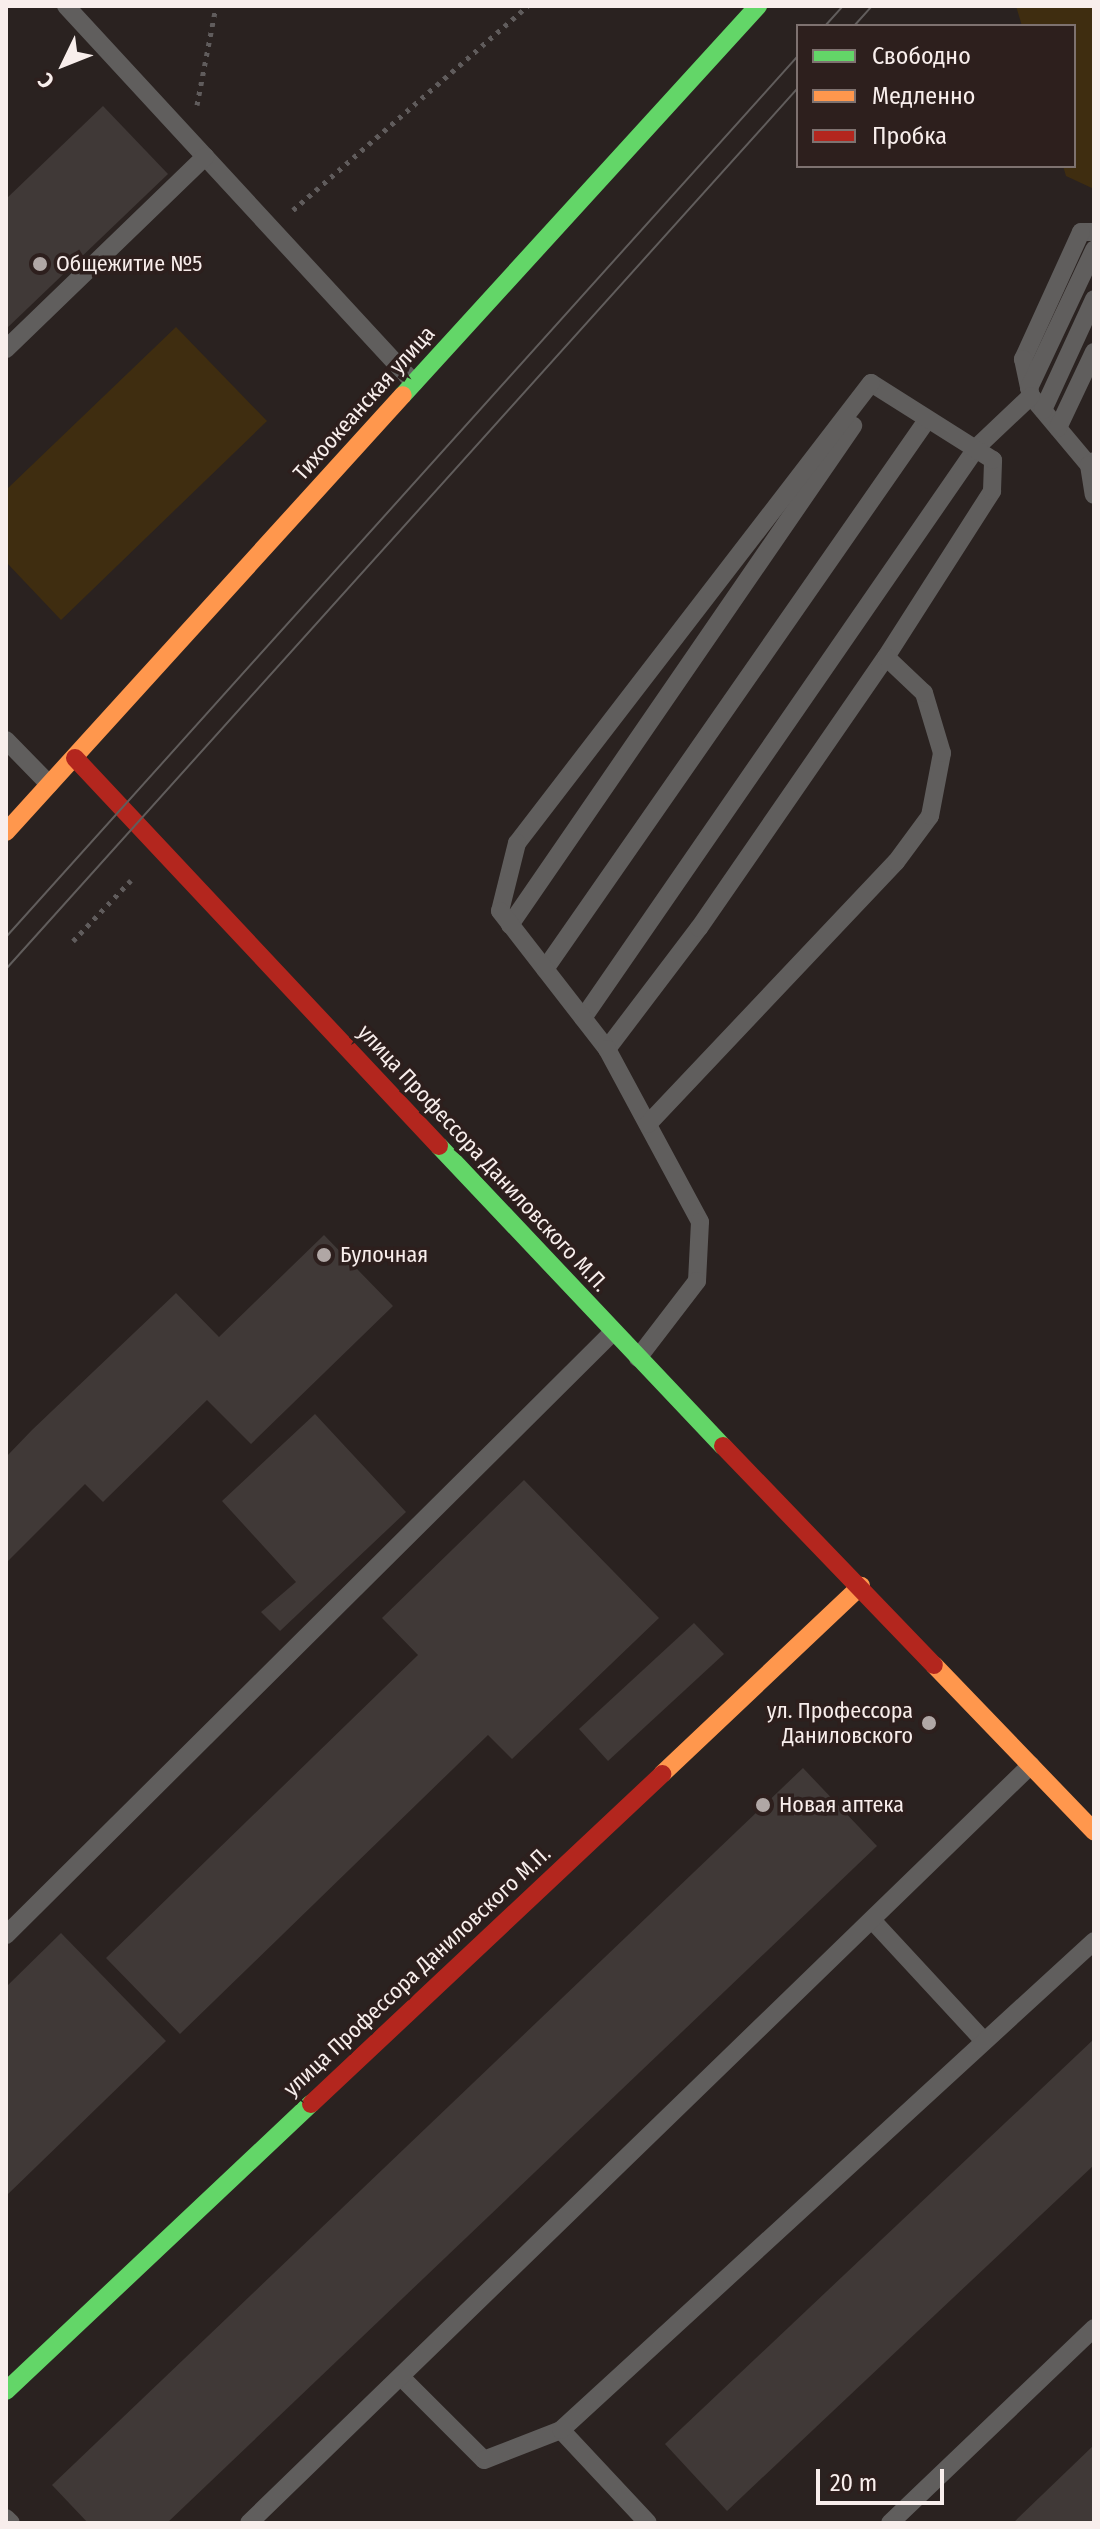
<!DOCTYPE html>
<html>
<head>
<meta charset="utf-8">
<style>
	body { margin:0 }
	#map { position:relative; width:1100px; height:2529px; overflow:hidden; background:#2a2220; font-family:"Fira Sans Condensed",sans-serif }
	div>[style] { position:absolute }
	.green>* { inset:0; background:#3f2d10 }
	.building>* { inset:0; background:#403937 }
	.path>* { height:5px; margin-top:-2.5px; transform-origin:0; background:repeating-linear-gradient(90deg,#605c5c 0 4px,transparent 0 10px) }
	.lane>* { height:18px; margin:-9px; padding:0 9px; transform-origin:9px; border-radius:9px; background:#605e5d }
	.fast>* { height:18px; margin:-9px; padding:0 9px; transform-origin:9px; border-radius:9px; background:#63d668 }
	.slow>* { height:18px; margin:-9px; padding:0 9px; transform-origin:9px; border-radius:9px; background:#ff974d }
	.jam>* { height:18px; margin:-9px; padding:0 9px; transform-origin:9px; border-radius:9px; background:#b3261e }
	.tram>* { height:2px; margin:-1px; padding:0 1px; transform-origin:1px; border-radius:1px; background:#615d5c }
	.dots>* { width:22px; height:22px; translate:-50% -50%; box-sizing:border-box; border:4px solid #2d1f1d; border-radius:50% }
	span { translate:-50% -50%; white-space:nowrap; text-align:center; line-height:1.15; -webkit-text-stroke:7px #2d1f1d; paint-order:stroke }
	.poi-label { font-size:22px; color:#f8eeec }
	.left { translate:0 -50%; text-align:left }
	.right { translate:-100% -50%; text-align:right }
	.street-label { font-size:22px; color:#f8eeec }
	.frame { position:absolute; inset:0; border:8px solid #f8eeec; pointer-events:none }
	.legend { position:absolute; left:796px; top:24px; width:280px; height:144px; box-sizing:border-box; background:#2d1f1d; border:2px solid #7e7270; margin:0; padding:10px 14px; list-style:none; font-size:24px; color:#f8eeec }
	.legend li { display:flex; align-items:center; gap:16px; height:40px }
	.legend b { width:40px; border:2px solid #7e7270 }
	.north { position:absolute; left:24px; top:24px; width:80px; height:80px; -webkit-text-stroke:6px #2d1f1d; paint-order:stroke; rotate:227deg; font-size:22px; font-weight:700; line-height:32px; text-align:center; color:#f8eeec }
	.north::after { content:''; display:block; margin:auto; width:28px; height:36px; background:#f8eeec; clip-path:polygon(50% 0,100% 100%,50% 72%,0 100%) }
	.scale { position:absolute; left:816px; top:2469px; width:128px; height:36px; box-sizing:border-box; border:4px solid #f8eeec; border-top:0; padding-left:10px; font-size:24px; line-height:28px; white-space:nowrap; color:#f8eeec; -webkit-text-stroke:6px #2d1f1d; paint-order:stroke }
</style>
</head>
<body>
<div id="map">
	<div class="green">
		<i style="clip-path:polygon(1016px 6px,1094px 6px,1094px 189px,1066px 176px,1063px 166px,1074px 166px,1074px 26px,1022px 26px)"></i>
		<i style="clip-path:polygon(176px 327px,267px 421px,61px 620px,6px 562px,6px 490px)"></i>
	</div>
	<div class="building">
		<i style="clip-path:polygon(103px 106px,168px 174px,6px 329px,6px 199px)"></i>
		<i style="clip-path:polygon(324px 1235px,393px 1306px,251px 1444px,207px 1400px,103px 1502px,85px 1484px,6px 1563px,6px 1457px,32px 1430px,176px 1293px,219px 1337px)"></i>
		<i style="clip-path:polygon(315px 1414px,406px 1512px,280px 1631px,261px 1612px,296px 1582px,222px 1501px)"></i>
		<i style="clip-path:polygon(524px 1480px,659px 1618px,512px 1759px,488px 1735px,180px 2034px,106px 1958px,418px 1655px,382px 1618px)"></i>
		<i style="clip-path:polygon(694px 1623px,724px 1654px,608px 1761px,579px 1729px)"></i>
		<i style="clip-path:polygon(803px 1768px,877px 1846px,167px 2523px,88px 2523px,52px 2485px)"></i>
		<i style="clip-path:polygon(61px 1933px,166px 2041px,6px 2196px,6px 1987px)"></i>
		<i style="clip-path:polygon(1094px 2039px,1094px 2165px,727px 2511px,665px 2444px)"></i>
		<i style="clip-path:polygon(1094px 2445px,1094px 2523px,1013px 2523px)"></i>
	</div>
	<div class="path">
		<i style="left:197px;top:105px;width:101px;rotate:-79.1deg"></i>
		<i style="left:293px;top:210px;width:311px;rotate:-41deg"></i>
		<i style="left:73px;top:941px;width:84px;rotate:-46.4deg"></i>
	</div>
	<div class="lane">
		<i style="left:66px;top:6px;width:513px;rotate:47.29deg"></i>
		<i style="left:1094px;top:232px;width:13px;rotate:180deg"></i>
		<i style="left:1081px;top:232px;width:140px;rotate:114.5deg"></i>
		<i style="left:1023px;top:359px;width:38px;rotate:78deg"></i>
		<i style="left:1031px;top:396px;width:90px;rotate:50deg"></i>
		<i style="left:1089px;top:465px;width:6px;rotate:-39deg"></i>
		<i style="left:6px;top:349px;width:277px;rotate:-44deg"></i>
		<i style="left:1029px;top:388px;width:153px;rotate:-64.8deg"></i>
		<i style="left:1043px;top:410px;width:122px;rotate:-65.3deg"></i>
		<i style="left:1058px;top:428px;width:84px;rotate:-64.7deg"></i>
		<i style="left:1089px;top:465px;width:30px;rotate:81deg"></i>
		<i style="left:6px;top:740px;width:62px;rotate:45.7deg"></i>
		<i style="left:510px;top:925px;width:606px;rotate:-55.5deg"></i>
		<i style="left:545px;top:969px;width:669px;rotate:-55.17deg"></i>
		<i style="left:583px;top:1018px;width:694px;rotate:-55.39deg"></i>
		<i style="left:977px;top:447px;width:74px;rotate:-43.4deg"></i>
		<i style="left:607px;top:1049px;width:152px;rotate:-52.8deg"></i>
		<i style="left:699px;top:928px;width:329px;rotate:-55.4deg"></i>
		<i style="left:886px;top:657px;width:197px;rotate:-57.4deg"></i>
		<i style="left:992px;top:491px;width:31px;rotate:-88deg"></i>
		<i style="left:993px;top:460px;width:144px;rotate:-147.7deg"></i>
		<i style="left:871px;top:383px;width:580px;rotate:127.58deg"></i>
		<i style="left:517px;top:843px;width:70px;rotate:104deg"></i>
		<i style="left:500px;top:911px;width:175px;rotate:52.2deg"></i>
		<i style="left:607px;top:1049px;width:196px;rotate:61.7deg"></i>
		<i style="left:700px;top:1222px;width:59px;rotate:92.9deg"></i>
		<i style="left:697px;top:1281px;width:97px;rotate:127.5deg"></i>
		<i style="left:648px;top:1124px;width:361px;rotate:-46.6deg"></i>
		<i style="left:896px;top:862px;width:57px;rotate:-53.5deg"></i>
		<i style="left:930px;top:816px;width:64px;rotate:-79.2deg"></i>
		<i style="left:942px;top:753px;width:63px;rotate:-106.7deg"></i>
		<i style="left:924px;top:693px;width:52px;rotate:-136.5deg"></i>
		<i style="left:872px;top:1920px;width:165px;rotate:47.2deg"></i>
		<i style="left:6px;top:1935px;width:856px;rotate:-44.81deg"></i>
		<i style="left:401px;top:2377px;width:117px;rotate:45deg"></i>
		<i style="left:484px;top:2460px;width:83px;rotate:-21.3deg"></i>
		<i style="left:561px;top:2430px;width:127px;rotate:46.9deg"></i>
		<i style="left:561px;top:2430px;width:723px;rotate:-42.53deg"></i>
		<i style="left:6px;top:2518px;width:7px;rotate:45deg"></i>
		<i style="left:249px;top:2523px;width:1089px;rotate:-44.11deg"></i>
		<i style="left:890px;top:2523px;width:282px;rotate:-43.7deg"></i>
	</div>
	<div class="fast">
		<i style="left:403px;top:395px;width:527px;rotate:-47.62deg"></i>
		<i style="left:439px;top:1146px;width:413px;rotate:46.6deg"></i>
		<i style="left:6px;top:2391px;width:419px;rotate:-43.3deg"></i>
	</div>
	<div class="slow">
		<i style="left:6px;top:832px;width:590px;rotate:-47.75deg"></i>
		<i style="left:934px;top:1665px;width:231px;rotate:46.1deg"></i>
		<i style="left:662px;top:1774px;width:274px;rotate:-43.4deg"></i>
	</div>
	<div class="jam">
		<i style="left:75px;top:758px;width:532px;rotate:46.83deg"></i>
		<i style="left:723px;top:1446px;width:304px;rotate:46.1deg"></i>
		<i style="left:311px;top:2104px;width:482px;rotate:-43.2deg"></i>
	</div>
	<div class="tram">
		<i style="left:825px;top:26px;width:27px;rotate:-48deg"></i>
		<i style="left:854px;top:26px;width:27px;rotate:-48deg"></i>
		<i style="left:6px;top:937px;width:1185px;rotate:-48.05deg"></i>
		<i style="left:6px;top:969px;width:1185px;rotate:-48.05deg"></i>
	</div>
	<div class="dots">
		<i style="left:40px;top:264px;background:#b0a7a5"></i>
		<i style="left:324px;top:1255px;background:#b0a7a5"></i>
		<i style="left:929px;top:1723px;background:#b0a7a5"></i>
		<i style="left:763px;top:1805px;background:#b0a7a5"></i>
	</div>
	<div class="poi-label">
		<span class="left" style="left:56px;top:264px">Общежитие №5</span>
		<span class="left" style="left:340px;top:1255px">Булочная</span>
		<span class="right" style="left:913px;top:1723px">ул. Профессора<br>Даниловского</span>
		<span class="left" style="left:779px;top:1805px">Новая аптека</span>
	</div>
	<div class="street-label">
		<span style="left:364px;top:403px;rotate:-48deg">Тихоокеанская улица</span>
		<span style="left:483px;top:1158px;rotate:47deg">улица Профессора Даниловского М.П.</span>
		<span style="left:417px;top:1971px;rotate:-43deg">улица Профессора Даниловского М.П.</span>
	</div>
	<div class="frame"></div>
	<ul class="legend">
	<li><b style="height:10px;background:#63d668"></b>Свободно</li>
	<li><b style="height:10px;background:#ff974d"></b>Медленно</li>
	<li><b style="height:10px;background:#b3261e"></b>Пробка</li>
	</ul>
	<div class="north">С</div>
	<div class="scale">20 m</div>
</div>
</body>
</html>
